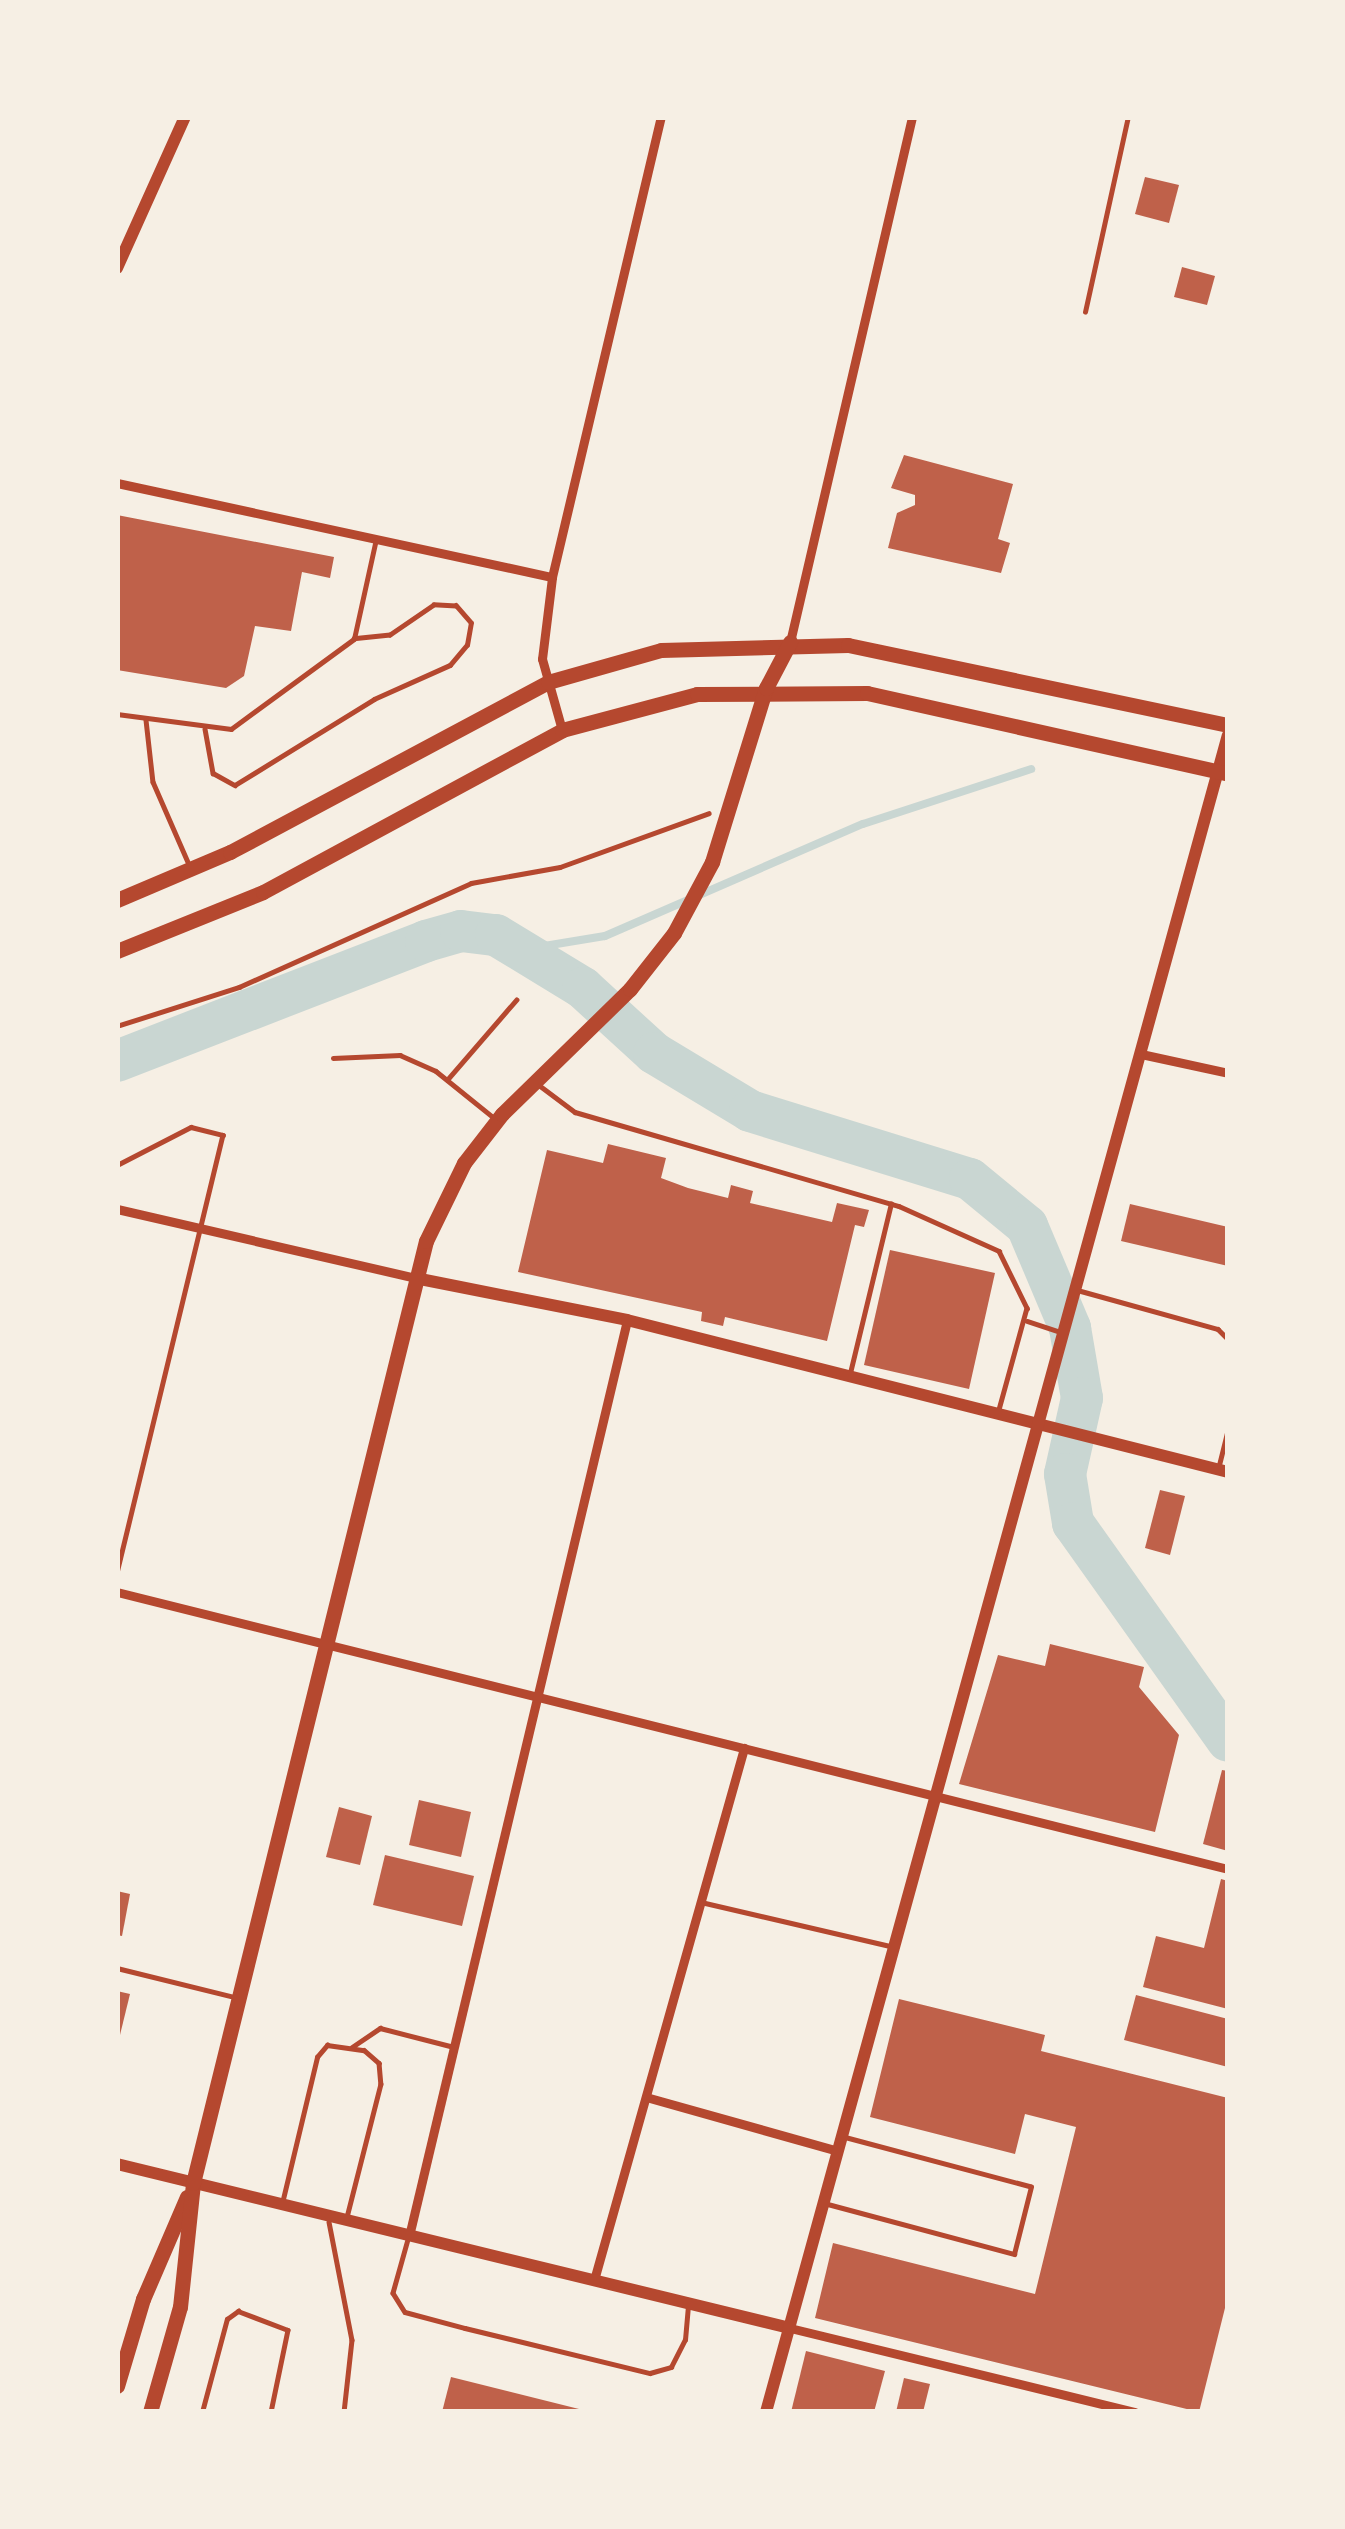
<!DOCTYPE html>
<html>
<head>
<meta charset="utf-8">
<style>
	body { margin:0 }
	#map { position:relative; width:1345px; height:2529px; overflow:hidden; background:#f6efe4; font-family:"Varela Round",sans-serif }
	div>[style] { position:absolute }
	.stream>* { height:8px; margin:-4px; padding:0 4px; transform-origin:4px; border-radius:4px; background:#c9d6d2 }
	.river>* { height:42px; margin:-21px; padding:0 21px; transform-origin:21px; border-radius:21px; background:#c9d6d2 }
	.building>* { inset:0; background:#bf614a }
	.path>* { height:4.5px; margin:-2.25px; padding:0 2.25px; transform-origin:2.25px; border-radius:2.25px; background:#b5482f }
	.service>* { height:4.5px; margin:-2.25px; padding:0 2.25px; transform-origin:2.25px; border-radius:2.25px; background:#b5482f }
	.minor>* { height:9px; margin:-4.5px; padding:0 4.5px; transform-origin:4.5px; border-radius:4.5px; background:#b5482f }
	.tertiary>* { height:12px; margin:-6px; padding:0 6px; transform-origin:6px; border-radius:6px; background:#b5482f }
	.trunk>* { height:15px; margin:-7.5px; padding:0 7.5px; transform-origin:7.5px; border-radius:7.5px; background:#b5482f }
	span { translate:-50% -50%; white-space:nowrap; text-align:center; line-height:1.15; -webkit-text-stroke:9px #f6efe4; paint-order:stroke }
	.frame { position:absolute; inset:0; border:120px solid #f6efe4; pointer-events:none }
</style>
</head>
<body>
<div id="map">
	<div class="stream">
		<i style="left:520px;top:950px;width:86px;rotate:-9.4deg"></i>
		<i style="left:605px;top:936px;width:281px;rotate:-23.5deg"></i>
		<i style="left:863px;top:824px;width:177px;rotate:-18.1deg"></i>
	</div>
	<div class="river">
		<i style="left:117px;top:1061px;width:331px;rotate:-21.2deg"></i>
		<i style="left:426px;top:941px;width:36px;rotate:-16deg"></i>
		<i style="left:461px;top:931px;width:35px;rotate:7deg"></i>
		<i style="left:496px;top:935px;width:102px;rotate:31.3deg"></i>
		<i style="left:583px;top:988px;width:96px;rotate:42.5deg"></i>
		<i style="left:654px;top:1053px;width:112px;rotate:31.1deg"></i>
		<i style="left:750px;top:1111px;width:230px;rotate:17.2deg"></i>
		<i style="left:970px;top:1179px;width:74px;rotate:39.5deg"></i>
		<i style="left:1027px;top:1226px;width:111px;rotate:67.1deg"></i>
		<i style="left:1070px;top:1328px;width:71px;rotate:80.3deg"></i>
		<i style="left:1082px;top:1398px;width:78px;rotate:102.6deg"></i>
		<i style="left:1065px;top:1474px;width:50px;rotate:80.7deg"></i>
		<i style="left:1073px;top:1523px;width:267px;rotate:54.6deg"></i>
	</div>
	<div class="building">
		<i style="clip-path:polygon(1145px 177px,1179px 185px,1169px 223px,1135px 214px)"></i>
		<i style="clip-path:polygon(1182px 267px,1215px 276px,1207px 305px,1174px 297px)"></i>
		<i style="clip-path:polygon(904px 455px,1013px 484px,998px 539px,1010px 543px,1001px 573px,888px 548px,897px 513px,915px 505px,915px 495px,891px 488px)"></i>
		<i style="clip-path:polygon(117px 515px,334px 557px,330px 578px,302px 572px,291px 631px,255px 626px,244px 676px,226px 688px,117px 670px)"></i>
		<i style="clip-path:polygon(608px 1144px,666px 1158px,661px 1178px,688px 1188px,728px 1198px,731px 1185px,753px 1191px,750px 1203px,832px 1222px,837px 1203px,869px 1210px,864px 1227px,855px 1225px,827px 1341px,725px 1317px,723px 1326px,701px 1321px,702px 1312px,518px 1272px,547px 1150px,603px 1163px)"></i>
		<i style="clip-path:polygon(1130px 1204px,1228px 1227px,1228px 1266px,1121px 1241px)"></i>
		<i style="clip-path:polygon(890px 1250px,995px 1273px,969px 1389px,864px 1365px)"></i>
		<i style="clip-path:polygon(1160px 1490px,1185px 1496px,1170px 1555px,1145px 1548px)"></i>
		<i style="clip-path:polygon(1050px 1644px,1144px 1667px,1139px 1687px,1179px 1735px,1155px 1832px,959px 1784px,998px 1655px,1045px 1666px)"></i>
		<i style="clip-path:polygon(1222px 1770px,1228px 1771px,1228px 1851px,1203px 1844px)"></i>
		<i style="clip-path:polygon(419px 1800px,471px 1812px,461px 1857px,409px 1845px)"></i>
		<i style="clip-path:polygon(339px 1807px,372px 1816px,360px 1865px,326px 1857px)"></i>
		<i style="clip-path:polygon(385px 1855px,474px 1876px,462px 1926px,373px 1905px)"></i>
		<i style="clip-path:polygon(1221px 1879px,1228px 1881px,1228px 2009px,1143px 1987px,1156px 1936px,1204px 1948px)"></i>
		<i style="clip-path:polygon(117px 1891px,130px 1894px,122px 1936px,117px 1935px)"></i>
		<i style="clip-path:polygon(117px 1991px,130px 1994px,119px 2039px,117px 2038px)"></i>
		<i style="clip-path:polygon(1136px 1995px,1228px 2019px,1228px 2067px,1124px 2040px)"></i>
		<i style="clip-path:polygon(899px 1999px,1045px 2035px,1041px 2051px,1228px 2098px,1228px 2296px,1199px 2412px,815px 2318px,833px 2243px,1035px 2294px,1076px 2127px,1025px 2114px,1015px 2154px,870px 2117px)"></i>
		<i style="clip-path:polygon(806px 2351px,885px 2371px,874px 2412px,791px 2412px)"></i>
		<i style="clip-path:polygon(451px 2377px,583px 2410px,582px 2412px,442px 2412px)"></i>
		<i style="clip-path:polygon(904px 2378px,930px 2384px,923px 2412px,896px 2412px)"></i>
	</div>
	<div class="path">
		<i style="left:117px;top:1026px;width:128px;rotate:-17.7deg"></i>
		<i style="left:239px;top:987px;width:254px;rotate:-24.1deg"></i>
		<i style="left:471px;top:883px;width:90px;rotate:-10.2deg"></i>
		<i style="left:560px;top:867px;width:158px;rotate:-19.9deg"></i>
	</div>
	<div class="service">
		<i style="left:1085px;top:312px;width:200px;rotate:-77.6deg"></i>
		<i style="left:117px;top:714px;width:115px;rotate:7.5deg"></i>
		<i style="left:231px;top:729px;width:152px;rotate:-36.2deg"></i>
		<i style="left:354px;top:639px;width:102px;rotate:-77.6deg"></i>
		<i style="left:146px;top:720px;width:62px;rotate:83.6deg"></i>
		<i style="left:153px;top:782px;width:87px;rotate:66.4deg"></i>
		<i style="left:205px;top:729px;width:45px;rotate:79.7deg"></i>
		<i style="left:213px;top:773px;width:25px;rotate:29deg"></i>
		<i style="left:235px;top:785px;width:163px;rotate:-31.7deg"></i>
		<i style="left:374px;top:699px;width:83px;rotate:-24.1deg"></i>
		<i style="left:450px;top:665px;width:26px;rotate:-50deg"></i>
		<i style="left:467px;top:645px;width:22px;rotate:-80deg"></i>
		<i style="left:471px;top:623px;width:23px;rotate:-131deg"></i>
		<i style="left:456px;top:606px;width:22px;rotate:-177deg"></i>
		<i style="left:434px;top:605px;width:53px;rotate:145.7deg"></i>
		<i style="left:390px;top:635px;width:36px;rotate:174deg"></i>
		<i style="left:333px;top:1058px;width:67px;rotate:-2.6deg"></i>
		<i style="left:400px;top:1055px;width:39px;rotate:24deg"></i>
		<i style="left:436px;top:1071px;width:73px;rotate:38.9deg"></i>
		<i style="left:447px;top:1080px;width:106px;rotate:-49.2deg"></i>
		<i style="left:539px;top:1085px;width:45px;rotate:36.9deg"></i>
		<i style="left:575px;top:1112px;width:337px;rotate:16.2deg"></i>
		<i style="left:899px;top:1206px;width:110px;rotate:24.2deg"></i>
		<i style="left:999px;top:1251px;width:64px;rotate:63.8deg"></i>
		<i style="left:1027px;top:1308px;width:109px;rotate:105.4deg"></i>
		<i style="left:117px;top:1165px;width:83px;rotate:-27.2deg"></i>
		<i style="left:191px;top:1127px;width:33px;rotate:14deg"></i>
		<i style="left:223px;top:1135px;width:451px;rotate:103.6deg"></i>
		<i style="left:1081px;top:1291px;width:142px;rotate:15.5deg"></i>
		<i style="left:1218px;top:1329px;width:14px;rotate:45deg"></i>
		<i style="left:1027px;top:1321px;width:36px;rotate:18deg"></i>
		<i style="left:850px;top:1373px;width:174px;rotate:-76.4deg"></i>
		<i style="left:1219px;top:1465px;width:36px;rotate:-76deg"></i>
		<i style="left:701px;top:1902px;width:198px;rotate:13.1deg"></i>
		<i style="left:117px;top:1968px;width:121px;rotate:13.9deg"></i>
		<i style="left:352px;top:2047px;width:34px;rotate:-34deg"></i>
		<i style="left:380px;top:2028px;width:76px;rotate:14.4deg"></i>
		<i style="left:283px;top:2199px;width:146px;rotate:-76.5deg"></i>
		<i style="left:317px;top:2057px;width:16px;rotate:-50deg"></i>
		<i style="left:327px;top:2045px;width:37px;rotate:8deg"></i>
		<i style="left:364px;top:2050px;width:20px;rotate:41deg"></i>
		<i style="left:379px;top:2063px;width:21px;rotate:85deg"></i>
		<i style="left:381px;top:2084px;width:137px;rotate:104.3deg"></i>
		<i style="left:824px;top:2203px;width:197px;rotate:15deg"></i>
		<i style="left:1014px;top:2254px;width:69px;rotate:-75.8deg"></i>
		<i style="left:1031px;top:2187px;width:190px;rotate:-165.1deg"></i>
		<i style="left:329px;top:2222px;width:120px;rotate:79deg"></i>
		<i style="left:352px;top:2340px;width:72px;rotate:96.3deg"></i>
		<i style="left:409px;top:2236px;width:59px;rotate:105.7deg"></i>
		<i style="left:393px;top:2293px;width:22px;rotate:58deg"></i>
		<i style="left:405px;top:2312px;width:62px;rotate:14.9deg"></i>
		<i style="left:465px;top:2328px;width:190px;rotate:13.7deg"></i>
		<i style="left:650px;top:2373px;width:22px;rotate:-16deg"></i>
		<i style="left:671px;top:2367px;width:30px;rotate:-63deg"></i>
		<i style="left:685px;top:2340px;width:32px;rotate:-85deg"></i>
		<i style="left:202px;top:2412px;width:96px;rotate:-75deg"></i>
		<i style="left:227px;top:2319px;width:14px;rotate:-36deg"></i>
		<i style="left:238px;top:2311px;width:53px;rotate:20.8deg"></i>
		<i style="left:288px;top:2330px;width:84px;rotate:101.7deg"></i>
	</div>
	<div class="minor">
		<i style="left:117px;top:483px;width:445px;rotate:12.2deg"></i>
		<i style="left:790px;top:642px;width:539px;rotate:-76.92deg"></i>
		<i style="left:562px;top:730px;width:74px;rotate:-105.7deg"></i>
		<i style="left:542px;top:659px;width:83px;rotate:-83deg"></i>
		<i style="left:552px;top:577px;width:473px;rotate:-76.7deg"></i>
		<i style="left:1141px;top:1054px;width:89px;rotate:12.3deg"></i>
		<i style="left:117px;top:1209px;width:306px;rotate:13deg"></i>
		<i style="left:117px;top:1592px;width:1145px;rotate:14deg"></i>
		<i style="left:646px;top:2097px;width:199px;rotate:15.7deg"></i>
		<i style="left:409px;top:2236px;width:942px;rotate:-76.61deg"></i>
		<i style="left:594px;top:2280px;width:553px;rotate:-74.25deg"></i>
		<i style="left:790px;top:2328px;width:355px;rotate:13.7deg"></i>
	</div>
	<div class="tertiary">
		<i style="left:117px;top:268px;width:166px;rotate:-65.8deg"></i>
		<i style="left:415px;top:1278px;width:216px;rotate:11.2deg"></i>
		<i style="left:627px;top:1320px;width:620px;rotate:14.19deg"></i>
		<i style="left:117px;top:2164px;width:693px;rotate:13.7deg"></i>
		<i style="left:766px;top:2412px;width:1739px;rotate:-74.6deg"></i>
	</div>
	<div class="trunk">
		<i style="left:117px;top:900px;width:123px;rotate:-23deg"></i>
		<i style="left:230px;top:852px;width:361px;rotate:-28.1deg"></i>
		<i style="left:548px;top:682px;width:117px;rotate:-15.8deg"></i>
		<i style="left:661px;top:650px;width:187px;rotate:-1.5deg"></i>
		<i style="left:848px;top:645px;width:388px;rotate:11.9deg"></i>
		<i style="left:117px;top:951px;width:157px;rotate:-22deg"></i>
		<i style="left:263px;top:892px;width:340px;rotate:-28.4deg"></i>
		<i style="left:562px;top:730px;width:140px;rotate:-14.9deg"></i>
		<i style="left:697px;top:694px;width:170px;rotate:-0.3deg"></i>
		<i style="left:867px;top:693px;width:370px;rotate:12.6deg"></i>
		<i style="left:117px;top:2386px;width:91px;rotate:-73.4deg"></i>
		<i style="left:143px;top:2299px;width:111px;rotate:-66.7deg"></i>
		<i style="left:150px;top:2412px;width:109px;rotate:-74.1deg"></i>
		<i style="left:180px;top:2307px;width:125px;rotate:-84deg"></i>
		<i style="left:193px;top:2183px;width:970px;rotate:-76.11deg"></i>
		<i style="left:426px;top:1241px;width:87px;rotate:-64deg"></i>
		<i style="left:464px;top:1163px;width:62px;rotate:-52.2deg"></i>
		<i style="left:502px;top:1114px;width:179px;rotate:-44.3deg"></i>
		<i style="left:630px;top:989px;width:71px;rotate:-51.8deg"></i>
		<i style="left:674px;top:933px;width:81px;rotate:-61.8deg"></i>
		<i style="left:712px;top:862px;width:182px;rotate:-72.8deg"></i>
		<i style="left:766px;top:688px;width:52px;rotate:-62.4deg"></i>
	</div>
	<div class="frame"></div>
</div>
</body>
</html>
